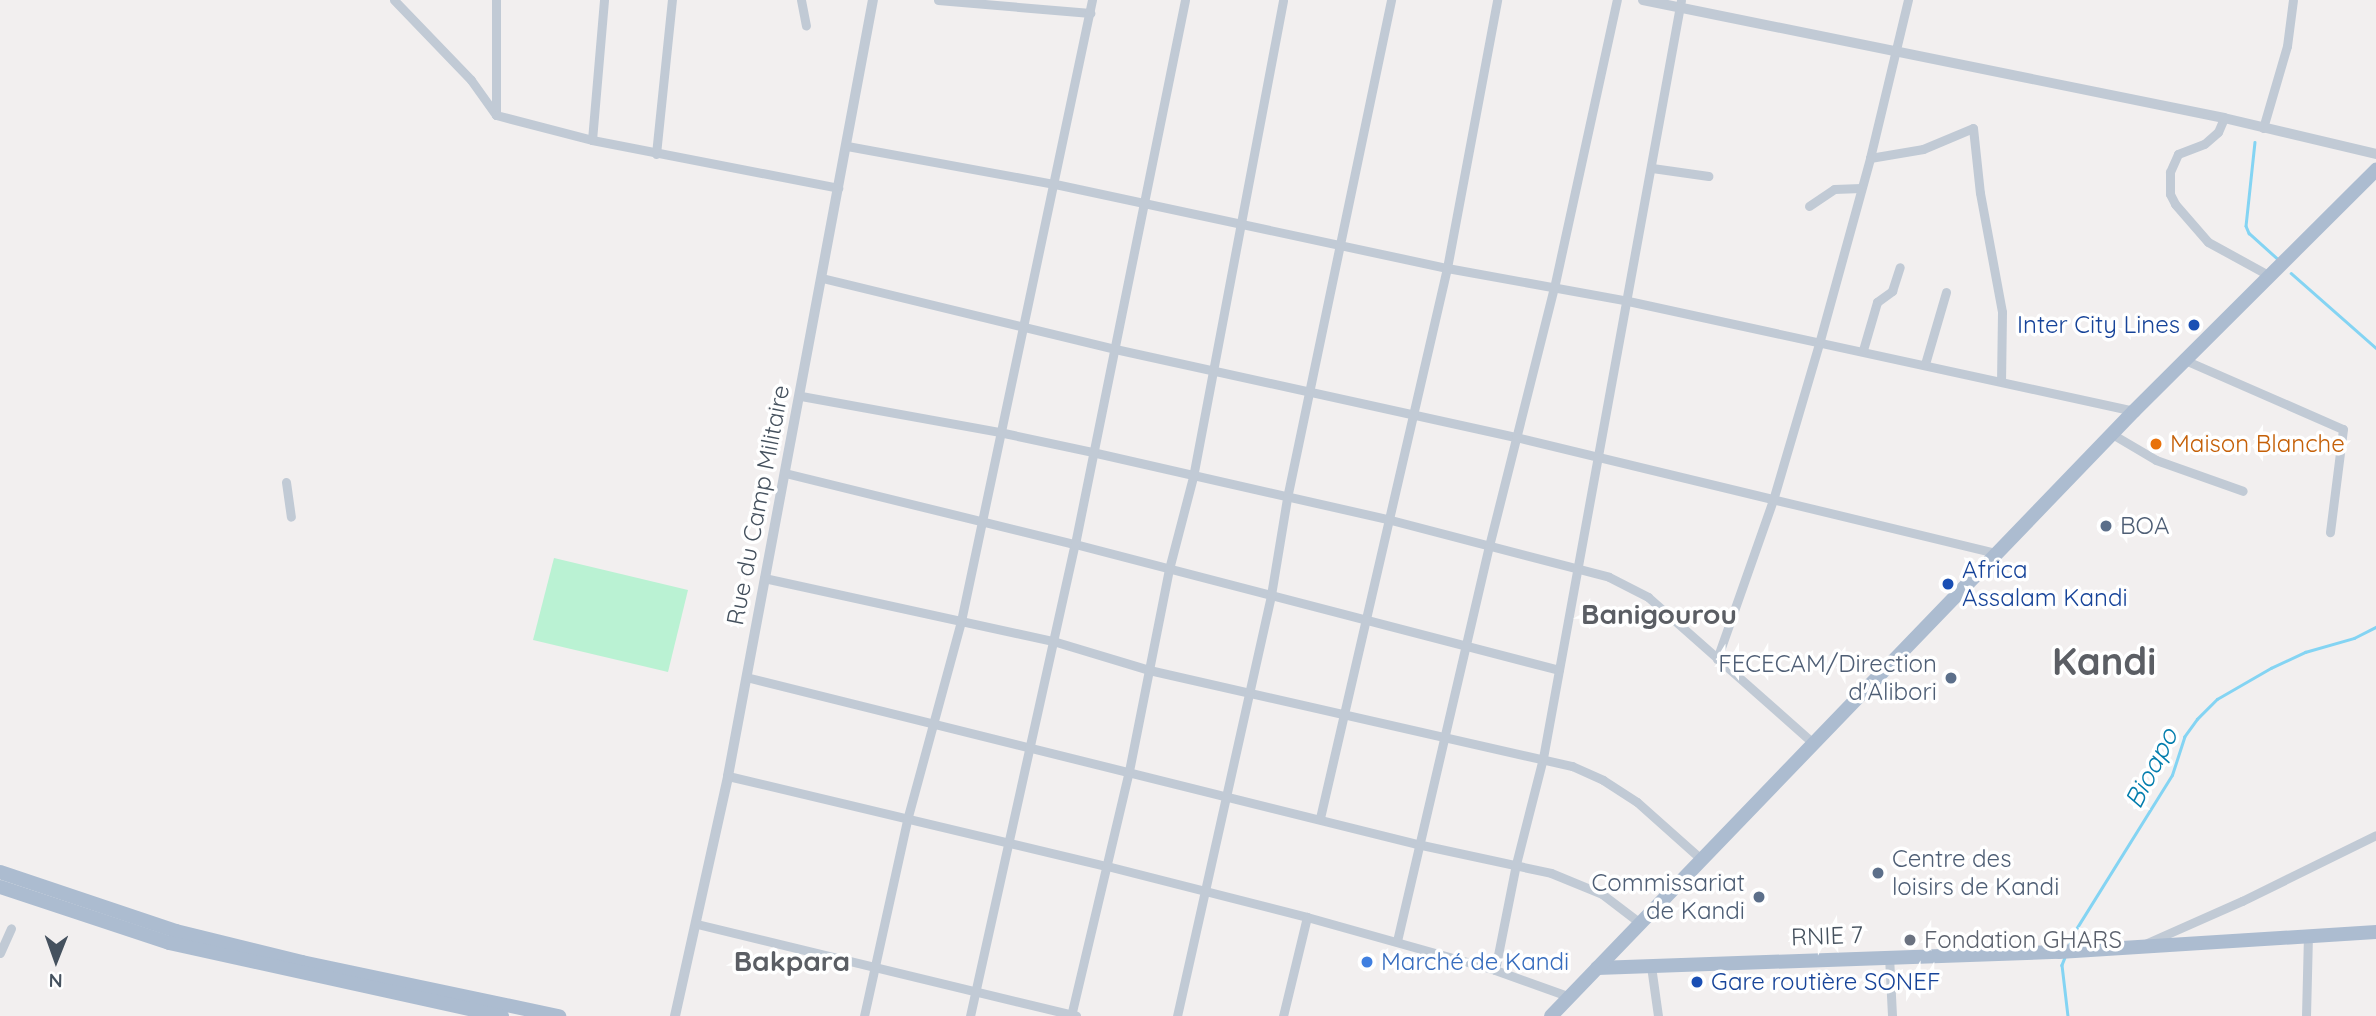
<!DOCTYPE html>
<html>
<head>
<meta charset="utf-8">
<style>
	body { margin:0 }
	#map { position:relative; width:2376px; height:1016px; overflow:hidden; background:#f2efef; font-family:Quicksand,sans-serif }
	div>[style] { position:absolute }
	.green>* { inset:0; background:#baf2d3 }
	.stream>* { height:2.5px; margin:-1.25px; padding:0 1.25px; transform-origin:1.25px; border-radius:1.25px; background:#84d4f3 }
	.minor>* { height:9px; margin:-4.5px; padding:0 4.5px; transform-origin:4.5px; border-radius:4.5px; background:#c1cad5 }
	.tertiary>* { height:10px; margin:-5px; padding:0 5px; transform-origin:5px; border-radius:5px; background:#c1cad5 }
	.primary>* { height:14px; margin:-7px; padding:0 7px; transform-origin:7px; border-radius:7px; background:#acbcd0 }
	.dots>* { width:19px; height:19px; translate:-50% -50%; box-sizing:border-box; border:4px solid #fff; border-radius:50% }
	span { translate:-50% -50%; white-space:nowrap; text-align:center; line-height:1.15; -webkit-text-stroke:7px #fff; paint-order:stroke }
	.transit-label { font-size:24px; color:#164399 }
	.right { translate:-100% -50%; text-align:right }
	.left { translate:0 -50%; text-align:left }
	.food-label { font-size:24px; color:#c56008 }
	.street-label { font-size:24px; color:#45515e }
	.service-label { font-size:24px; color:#4e5e75 }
	.worship-label { font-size:24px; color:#5b616d }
	.shop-label { font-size:24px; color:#366cbe }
	.water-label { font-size:26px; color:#027dad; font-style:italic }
	.quarter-label { font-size:28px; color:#5b5e64; font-weight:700 }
	.town-label { font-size:38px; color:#5b5e64; font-weight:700 }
	.north { position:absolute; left:21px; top:925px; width:70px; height:70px; -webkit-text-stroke:5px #fff; paint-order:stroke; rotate:181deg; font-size:19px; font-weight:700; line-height:28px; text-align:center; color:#45515e }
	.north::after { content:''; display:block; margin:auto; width:24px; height:32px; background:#45515e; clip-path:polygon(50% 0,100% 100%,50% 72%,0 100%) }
</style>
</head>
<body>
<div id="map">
	<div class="green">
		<i style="clip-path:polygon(554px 558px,688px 590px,668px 672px,533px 640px)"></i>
	</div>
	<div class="stream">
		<i style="left:2255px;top:142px;width:84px;rotate:96.1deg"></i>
		<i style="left:2246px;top:226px;width:8px;rotate:67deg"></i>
		<i style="left:2249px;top:233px;width:38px;rotate:42deg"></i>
		<i style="left:2291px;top:273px;width:113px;rotate:41.4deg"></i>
		<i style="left:2069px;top:946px;width:13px;rotate:-72deg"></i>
		<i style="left:2073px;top:934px;width:187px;rotate:-58.1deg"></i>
		<i style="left:2172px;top:775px;width:40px;rotate:-72deg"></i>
		<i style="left:2184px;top:737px;width:22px;rotate:-54deg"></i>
		<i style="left:2197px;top:719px;width:28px;rotate:-45deg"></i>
		<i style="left:2217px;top:699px;width:62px;rotate:-29.9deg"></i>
		<i style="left:2271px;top:668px;width:38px;rotate:-25deg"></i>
		<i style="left:2305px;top:652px;width:51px;rotate:-15.9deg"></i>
		<i style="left:2354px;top:638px;width:25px;rotate:-27deg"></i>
		<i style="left:2066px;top:955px;width:11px;rotate:112deg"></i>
		<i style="left:2062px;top:965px;width:51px;rotate:83.3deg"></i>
	</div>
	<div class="minor">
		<i style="left:394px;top:0;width:111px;rotate:46.1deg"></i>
		<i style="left:471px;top:80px;width:43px;rotate:54.5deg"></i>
		<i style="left:496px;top:0;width:115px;rotate:90deg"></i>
		<i style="left:496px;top:115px;width:99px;rotate:14.6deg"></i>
		<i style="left:592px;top:140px;width:251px;rotate:11deg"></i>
		<i style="left:801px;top:0;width:26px;rotate:79deg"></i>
		<i style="left:938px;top:0;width:153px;rotate:4.9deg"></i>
		<i style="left:2224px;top:118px;width:15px;rotate:113deg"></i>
		<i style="left:2218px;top:132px;width:18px;rotate:139deg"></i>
		<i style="left:2204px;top:144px;width:28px;rotate:159deg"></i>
		<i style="left:2178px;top:154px;width:20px;rotate:114deg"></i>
		<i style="left:2170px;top:172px;width:22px;rotate:90deg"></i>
		<i style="left:2170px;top:194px;width:11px;rotate:63deg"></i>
		<i style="left:2175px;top:204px;width:50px;rotate:49deg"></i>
		<i style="left:2208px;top:242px;width:71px;rotate:28.7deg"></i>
		<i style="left:2263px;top:128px;width:85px;rotate:-73.7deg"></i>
		<i style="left:2287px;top:46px;width:46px;rotate:-82.6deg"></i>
		<i style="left:592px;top:140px;width:141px;rotate:-85.1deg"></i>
		<i style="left:847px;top:146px;width:211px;rotate:10.4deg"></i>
		<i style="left:1055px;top:184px;width:401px;rotate:12.1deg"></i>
		<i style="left:1447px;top:268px;width:184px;rotate:10.3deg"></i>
		<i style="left:1628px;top:301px;width:518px;rotate:12.26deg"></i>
		<i style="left:656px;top:154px;width:155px;rotate:-84.1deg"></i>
		<i style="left:1870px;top:158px;width:54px;rotate:-9.6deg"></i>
		<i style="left:1923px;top:149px;width:54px;rotate:-22.8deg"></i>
		<i style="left:1973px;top:128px;width:65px;rotate:83.9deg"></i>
		<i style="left:1980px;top:193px;width:121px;rotate:79.5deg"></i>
		<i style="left:2002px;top:312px;width:69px;rotate:90.8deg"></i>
		<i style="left:1652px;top:168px;width:57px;rotate:8.1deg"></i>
		<i style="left:1809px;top:206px;width:30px;rotate:-34deg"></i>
		<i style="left:1834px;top:189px;width:27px;rotate:-2deg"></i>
		<i style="left:822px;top:278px;width:301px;rotate:13.6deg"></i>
		<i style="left:1115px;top:349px;width:411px;rotate:12.4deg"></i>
		<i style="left:1516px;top:437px;width:495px;rotate:13.6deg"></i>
		<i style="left:1863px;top:350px;width:50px;rotate:-73.7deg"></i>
		<i style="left:1877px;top:302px;width:19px;rotate:-36deg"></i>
		<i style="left:1892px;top:291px;width:25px;rotate:-72deg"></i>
		<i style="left:2187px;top:361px;width:170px;rotate:23.6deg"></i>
		<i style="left:2343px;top:429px;width:104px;rotate:97.2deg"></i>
		<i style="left:1925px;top:364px;width:75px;rotate:-73.7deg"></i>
		<i style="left:801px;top:396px;width:201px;rotate:10.3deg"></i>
		<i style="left:999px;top:432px;width:95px;rotate:12.1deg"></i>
		<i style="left:1092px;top:452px;width:303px;rotate:12.8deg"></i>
		<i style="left:1387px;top:519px;width:229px;rotate:14.6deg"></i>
		<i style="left:1609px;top:577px;width:44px;rotate:27.1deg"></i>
		<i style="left:1648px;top:597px;width:222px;rotate:41.5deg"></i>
		<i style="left:2112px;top:434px;width:51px;rotate:30.6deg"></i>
		<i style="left:2156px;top:460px;width:92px;rotate:19.6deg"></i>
		<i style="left:785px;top:473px;width:299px;rotate:13.8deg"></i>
		<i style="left:1075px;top:544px;width:500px;rotate:14.59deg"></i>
		<i style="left:286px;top:482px;width:35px;rotate:82deg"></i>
		<i style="left:764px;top:578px;width:296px;rotate:12.3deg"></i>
		<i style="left:1053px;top:641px;width:100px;rotate:16.8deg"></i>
		<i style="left:1149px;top:670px;width:434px;rotate:12.8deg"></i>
		<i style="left:1572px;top:766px;width:34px;rotate:24deg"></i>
		<i style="left:1603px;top:780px;width:40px;rotate:32.9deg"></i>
		<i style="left:1637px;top:802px;width:87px;rotate:41.7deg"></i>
		<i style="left:1717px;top:659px;width:169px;rotate:-70.6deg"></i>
		<i style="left:1773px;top:500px;width:167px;rotate:-73.6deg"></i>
		<i style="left:1820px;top:340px;width:189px;rotate:-74.6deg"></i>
		<i style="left:1870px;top:158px;width:163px;rotate:-76.5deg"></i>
		<i style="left:746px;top:677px;width:691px;rotate:13.98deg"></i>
		<i style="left:1417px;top:844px;width:137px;rotate:12.2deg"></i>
		<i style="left:1551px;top:873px;width:55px;rotate:22.4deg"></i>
		<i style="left:1602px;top:894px;width:48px;rotate:37.3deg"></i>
		<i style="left:728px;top:776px;width:390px;rotate:13.4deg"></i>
		<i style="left:1107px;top:866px;width:206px;rotate:14.3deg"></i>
		<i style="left:1307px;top:917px;width:195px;rotate:15.7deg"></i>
		<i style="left:1495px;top:970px;width:80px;rotate:19.8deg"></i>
		<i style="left:1320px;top:818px;width:564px;rotate:-77deg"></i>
		<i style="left:1447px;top:268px;width:273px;rotate:-79.4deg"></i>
		<i style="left:697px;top:924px;width:390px;rotate:13.6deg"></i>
		<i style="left:1397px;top:941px;width:406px;rotate:-76.9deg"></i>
		<i style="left:1489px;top:546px;width:266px;rotate:-75.9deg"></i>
		<i style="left:1554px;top:288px;width:295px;rotate:-77.7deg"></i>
		<i style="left:2147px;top:943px;width:104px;rotate:-23.9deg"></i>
		<i style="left:2242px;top:901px;width:149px;rotate:-26.2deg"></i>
		<i style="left:0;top:953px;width:27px;rotate:-66deg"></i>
		<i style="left:1889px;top:956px;width:60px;rotate:87.1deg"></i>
		<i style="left:1651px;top:966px;width:50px;rotate:82deg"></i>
		<i style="left:1495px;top:970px;width:108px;rotate:-78.8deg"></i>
		<i style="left:1516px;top:864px;width:109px;rotate:-75.7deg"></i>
		<i style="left:1543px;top:758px;width:770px;rotate:-79.68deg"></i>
		<i style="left:864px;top:1016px;width:201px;rotate:-77.6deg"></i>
		<i style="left:907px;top:820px;width:206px;rotate:-74.8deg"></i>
		<i style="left:961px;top:621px;width:635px;rotate:-78.09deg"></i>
		<i style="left:970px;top:1016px;width:484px;rotate:-77.5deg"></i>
		<i style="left:1075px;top:544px;width:555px;rotate:-78.57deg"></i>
		<i style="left:1071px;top:1016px;width:252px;rotate:-76.7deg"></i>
		<i style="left:1129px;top:771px;width:206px;rotate:-78.8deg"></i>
		<i style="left:1169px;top:569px;width:95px;rotate:-75.4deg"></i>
		<i style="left:1193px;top:477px;width:485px;rotate:-79.3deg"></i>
		<i style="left:1177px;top:1016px;width:431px;rotate:-77.4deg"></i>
		<i style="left:1271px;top:595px;width:98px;rotate:-80.6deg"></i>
		<i style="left:1287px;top:498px;width:509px;rotate:-78.2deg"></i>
		<i style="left:1283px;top:1016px;width:102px;rotate:-76.4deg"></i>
		<i style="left:2306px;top:1016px;width:81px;rotate:-88.6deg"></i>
	</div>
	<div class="tertiary">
		<i style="left:1643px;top:0;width:593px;rotate:11.48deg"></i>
		<i style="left:2224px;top:118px;width:156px;rotate:13.3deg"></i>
		<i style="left:675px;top:1016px;width:246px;rotate:-77.5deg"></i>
		<i style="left:728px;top:776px;width:789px;rotate:-79.42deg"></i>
	</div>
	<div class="primary">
		<i style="left:0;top:872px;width:186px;rotate:18.5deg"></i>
		<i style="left:176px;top:931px;width:130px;rotate:13.8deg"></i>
		<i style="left:302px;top:962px;width:263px;rotate:11.9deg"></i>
		<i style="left:0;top:887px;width:178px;rotate:18.3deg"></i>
		<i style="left:169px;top:943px;width:341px;rotate:12.4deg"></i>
		<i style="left:1597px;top:968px;width:462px;rotate:-2deg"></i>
		<i style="left:2059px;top:952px;width:318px;rotate:-3.6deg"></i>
		<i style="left:1551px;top:1016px;width:840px;rotate:-46.06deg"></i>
		<i style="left:2134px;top:411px;width:342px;rotate:-44.9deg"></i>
	</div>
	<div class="dots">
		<i style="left:2194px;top:325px;background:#1a4fb4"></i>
		<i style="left:2156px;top:444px;background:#e8710a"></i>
		<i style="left:2106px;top:526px;background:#5c6f8a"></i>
		<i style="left:1948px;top:584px;background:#1a4fb4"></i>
		<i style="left:1951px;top:678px;background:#5c6f8a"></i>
		<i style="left:1878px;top:873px;background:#5c6f8a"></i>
		<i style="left:1759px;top:897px;background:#5c6f8a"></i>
		<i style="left:1910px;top:940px;background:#6b7280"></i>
		<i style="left:1367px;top:962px;background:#3f7fe0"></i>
		<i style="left:1697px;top:982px;background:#1a4fb4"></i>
	</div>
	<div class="transit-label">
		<span class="right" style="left:2180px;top:325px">Inter City Lines</span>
		<span class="left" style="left:1962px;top:584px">Africa<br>Assalam Kandi</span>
		<span class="left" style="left:1711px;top:982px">Gare routière SONEF</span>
	</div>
	<div class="food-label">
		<span class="left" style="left:2170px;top:444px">Maison Blanche</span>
	</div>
	<div class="street-label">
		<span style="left:758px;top:505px;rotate:-79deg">Rue du Camp Militaire</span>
		<span style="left:1827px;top:936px;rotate:-2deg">RNIE 7</span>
	</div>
	<div class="service-label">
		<span class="left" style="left:2120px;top:526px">BOA</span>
		<span class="right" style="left:1937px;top:678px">FECECAM/Direction<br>d'Alibori</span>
		<span class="left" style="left:1892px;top:873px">Centre des<br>loisirs de Kandi</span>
		<span class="right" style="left:1745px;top:897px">Commissariat<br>de Kandi</span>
	</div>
	<div class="worship-label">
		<span class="left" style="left:1924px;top:940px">Fondation GHARS</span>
	</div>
	<div class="shop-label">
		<span class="left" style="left:1381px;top:962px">Marché de Kandi</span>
	</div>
	<div class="water-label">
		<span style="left:2151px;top:768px;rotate:-63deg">Bioapo</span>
	</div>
	<div class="quarter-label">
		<span style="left:1659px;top:614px">Banigourou</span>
		<span style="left:792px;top:961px">Bakpara</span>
	</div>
	<div class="town-label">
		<span style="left:2104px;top:662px">Kandi</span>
	</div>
	<div class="north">N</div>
</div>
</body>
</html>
